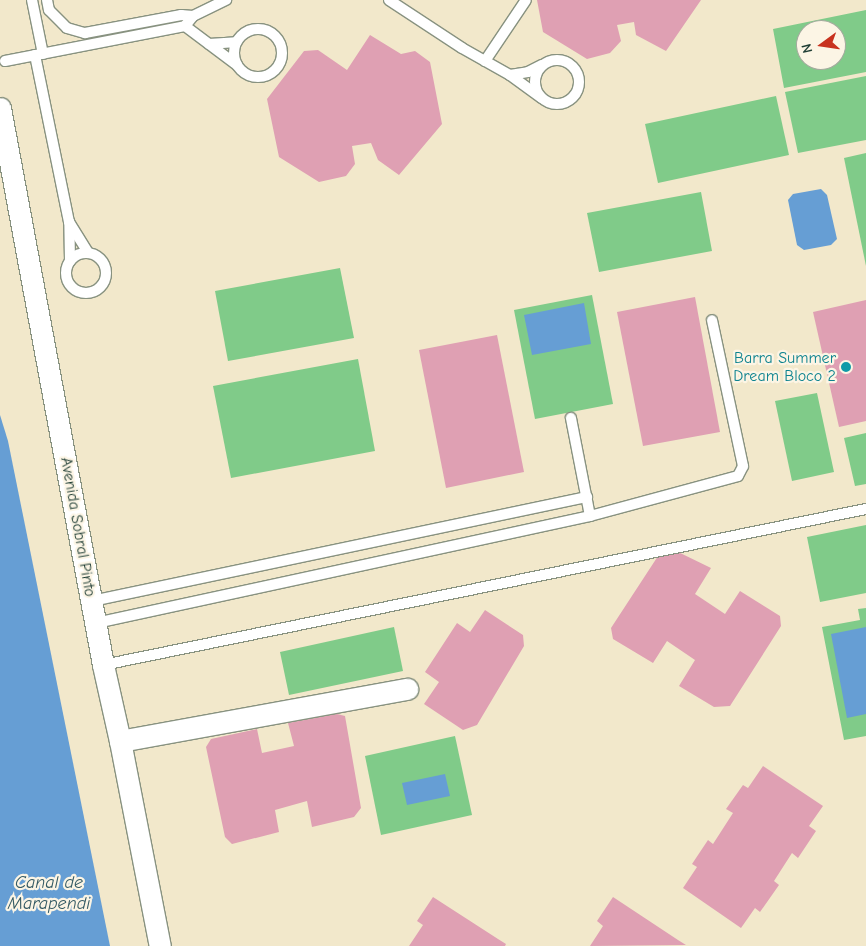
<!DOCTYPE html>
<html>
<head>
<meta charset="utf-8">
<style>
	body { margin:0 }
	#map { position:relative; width:866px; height:946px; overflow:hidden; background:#f2e8cb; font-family:"Comic Neue",sans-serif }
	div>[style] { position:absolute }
	.green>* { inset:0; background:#80cb89 }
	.water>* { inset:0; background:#669ed4 }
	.building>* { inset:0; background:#dfa0b3 }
	.roads { filter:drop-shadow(1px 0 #889280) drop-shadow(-1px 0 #889280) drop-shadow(0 1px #889280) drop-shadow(0 -1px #889280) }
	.service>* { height:10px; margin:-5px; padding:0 5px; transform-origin:5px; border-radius:5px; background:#fff }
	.service>.ring { margin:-5px; padding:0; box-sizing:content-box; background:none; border:10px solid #fff; border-radius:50% }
	.minor>* { height:21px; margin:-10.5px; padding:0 10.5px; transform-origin:10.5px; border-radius:10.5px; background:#fff }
	.dots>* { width:14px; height:14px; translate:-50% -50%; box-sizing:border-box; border:2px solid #fcf5e5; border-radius:50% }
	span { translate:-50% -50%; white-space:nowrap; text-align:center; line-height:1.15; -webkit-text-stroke:4.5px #fcf5e5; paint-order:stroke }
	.culture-label { font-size:16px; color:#0d838f }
	.right { translate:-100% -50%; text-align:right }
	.street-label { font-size:16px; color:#1f3d34 }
	.water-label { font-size:18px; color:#345a64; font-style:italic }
	.north { position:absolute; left:796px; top:20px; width:50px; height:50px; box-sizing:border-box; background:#fcf5e5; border:1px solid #a4ab9e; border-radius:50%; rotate:256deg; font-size:14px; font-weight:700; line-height:20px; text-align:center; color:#1f3d34 }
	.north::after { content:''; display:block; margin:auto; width:18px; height:22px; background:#c8321e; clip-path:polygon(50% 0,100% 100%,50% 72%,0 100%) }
</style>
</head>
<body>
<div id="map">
	<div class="green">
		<i style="clip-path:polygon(evenodd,866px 10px,866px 72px,784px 88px,773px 29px,866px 10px,806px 30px,836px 30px,836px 60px,806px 60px,806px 30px)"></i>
		<i style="clip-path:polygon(866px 76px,866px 140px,798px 153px,785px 92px)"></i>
		<i style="clip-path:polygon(776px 96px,789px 155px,658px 183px,645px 124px)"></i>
		<i style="clip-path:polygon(866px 153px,866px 266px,844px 158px)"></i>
		<i style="clip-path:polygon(701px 192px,712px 251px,599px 272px,587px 213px)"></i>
		<i style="clip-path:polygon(340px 268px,354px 338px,228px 361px,215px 291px)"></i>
		<i style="clip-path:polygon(592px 295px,613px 404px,535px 419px,514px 310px)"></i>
		<i style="clip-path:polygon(358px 359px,375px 451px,231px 478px,213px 386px)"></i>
		<i style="clip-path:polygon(817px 393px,834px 472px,792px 481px,775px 401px)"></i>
		<i style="clip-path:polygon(866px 433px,866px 484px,855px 486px,844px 438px)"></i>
		<i style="clip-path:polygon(866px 525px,866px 593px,820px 602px,807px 537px)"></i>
		<i style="clip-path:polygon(866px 608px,866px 736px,844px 740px,822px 627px,860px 620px,858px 609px)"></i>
		<i style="clip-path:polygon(394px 627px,403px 671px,289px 695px,280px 652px)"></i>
		<i style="clip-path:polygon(455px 736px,472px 815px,381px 835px,365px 756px)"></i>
	</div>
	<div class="water">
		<i style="clip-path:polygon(821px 189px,827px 195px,837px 239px,831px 245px,804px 250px,797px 245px,788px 200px,793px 194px)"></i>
		<i style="clip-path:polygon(584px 303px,591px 344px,532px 355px,524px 315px)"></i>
		<i style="clip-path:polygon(0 415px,8px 441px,110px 946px,0 946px)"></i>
		<i style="clip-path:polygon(866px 627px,866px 714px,847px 718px,831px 634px)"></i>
		<i style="clip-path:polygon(445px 774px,450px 796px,407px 805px,402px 783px)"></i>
	</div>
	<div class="building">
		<i style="clip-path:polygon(537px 0,701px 0,666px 51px,636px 35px,634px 22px,617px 25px,621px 41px,610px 53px,587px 59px,543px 32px)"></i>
		<i style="clip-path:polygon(370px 35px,401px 54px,415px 51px,430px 62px,442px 124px,399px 175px,378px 160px,371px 143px,352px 146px,355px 164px,346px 176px,319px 182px,279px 157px,267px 99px,304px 51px,318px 50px,347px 70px)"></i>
		<i style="clip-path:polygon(695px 297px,720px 432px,643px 446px,617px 312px)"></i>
		<i style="clip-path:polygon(866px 300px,866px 421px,839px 427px,813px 312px)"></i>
		<i style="clip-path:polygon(497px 335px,524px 472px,446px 488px,419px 350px)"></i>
		<i style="clip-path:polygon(674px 550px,711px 568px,695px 594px,725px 614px,740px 591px,780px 616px,781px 626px,730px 706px,714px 707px,679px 686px,695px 660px,667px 641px,653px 663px,613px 639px,611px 628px,660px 553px)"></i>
		<i style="clip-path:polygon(485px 610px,523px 635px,524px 646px,477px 725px,463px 730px,424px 704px,439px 682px,425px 672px,457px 623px,470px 632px)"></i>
		<i style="clip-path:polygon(337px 714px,345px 716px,361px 808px,354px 817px,312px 827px,307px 801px,275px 810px,279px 832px,232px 844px,225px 837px,206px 747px,211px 739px,257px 729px,262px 753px,294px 746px,288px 723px)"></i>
		<i style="clip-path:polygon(763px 766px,823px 806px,809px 826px,816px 831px,798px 858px,792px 853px,774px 881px,779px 885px,760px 912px,755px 908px,741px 928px,683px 888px,697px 867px,692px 864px,708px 840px,713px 844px,733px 813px,726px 809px,743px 785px,748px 788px)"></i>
		<i style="clip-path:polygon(433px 897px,498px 939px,506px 944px,505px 946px,409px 946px,423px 925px,417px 921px)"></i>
		<i style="clip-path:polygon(613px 897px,678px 940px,686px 945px,590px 946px,603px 926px,597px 921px)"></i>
	</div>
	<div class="roads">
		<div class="service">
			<i style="left:32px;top:0;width:55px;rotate:78.5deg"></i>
			<i style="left:47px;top:0;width:10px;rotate:79deg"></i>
			<i style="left:49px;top:10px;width:25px;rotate:45deg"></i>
			<i style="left:67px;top:28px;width:19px;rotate:16deg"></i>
			<i style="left:85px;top:33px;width:98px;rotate:-10.6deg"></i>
			<i style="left:181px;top:15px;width:12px;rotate:5deg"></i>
			<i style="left:389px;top:0;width:87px;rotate:33.3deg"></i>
			<i style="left:462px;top:48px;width:55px;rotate:29.4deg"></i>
			<i style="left:510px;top:75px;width:39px;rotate:36deg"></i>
			<i style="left:185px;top:26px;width:65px;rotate:36.9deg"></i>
			<i class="ring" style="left:234px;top:29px;width:38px;height:38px"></i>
			<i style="left:209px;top:44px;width:27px;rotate:-4deg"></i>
			<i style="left:35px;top:55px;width:170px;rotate:78.5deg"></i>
			<i class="ring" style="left:535px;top:60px;width:34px;height:34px"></i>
			<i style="left:5px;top:61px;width:183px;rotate:-11deg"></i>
			<i style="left:185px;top:26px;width:13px;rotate:-51deg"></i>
			<i style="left:193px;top:16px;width:37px;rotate:-26deg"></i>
			<i style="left:485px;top:61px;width:73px;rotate:-56.1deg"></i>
			<i style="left:510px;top:75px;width:18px;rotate:-9deg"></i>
			<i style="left:528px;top:72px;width:16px;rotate:-27deg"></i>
			<i class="ring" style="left:66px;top:253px;width:30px;height:30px"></i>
			<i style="left:70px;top:261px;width:39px;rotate:-91deg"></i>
			<i style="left:69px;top:222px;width:36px;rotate:58deg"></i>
			<i style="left:590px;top:516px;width:153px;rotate:-15.1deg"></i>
			<i style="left:738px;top:476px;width:11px;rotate:-63deg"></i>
			<i style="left:743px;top:466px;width:149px;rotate:-102deg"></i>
			<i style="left:92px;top:601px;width:506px;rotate:-11.87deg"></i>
			<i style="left:96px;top:623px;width:505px;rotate:-12.22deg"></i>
			<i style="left:590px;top:516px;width:100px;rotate:-101deg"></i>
			<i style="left:103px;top:665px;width:779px;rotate:-11.56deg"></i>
		</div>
		<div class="minor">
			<i style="left:0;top:108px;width:566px;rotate:79.52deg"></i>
			<i style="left:103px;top:665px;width:78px;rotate:77.4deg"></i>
			<i style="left:120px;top:741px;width:209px;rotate:79deg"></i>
			<i style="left:120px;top:741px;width:292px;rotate:-10.3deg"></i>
		</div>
	</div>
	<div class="dots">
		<i style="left:846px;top:367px;background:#0f9aa8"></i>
	</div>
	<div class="culture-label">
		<span class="right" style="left:836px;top:367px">Barra Summer<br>Dream Bloco 2</span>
	</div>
	<div class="street-label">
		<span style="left:78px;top:527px;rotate:80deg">Avenida Sobral Pinto</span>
	</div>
	<div class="water-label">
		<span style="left:49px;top:894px">Canal de<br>Marapendi</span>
	</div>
	<div class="north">N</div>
</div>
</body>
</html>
